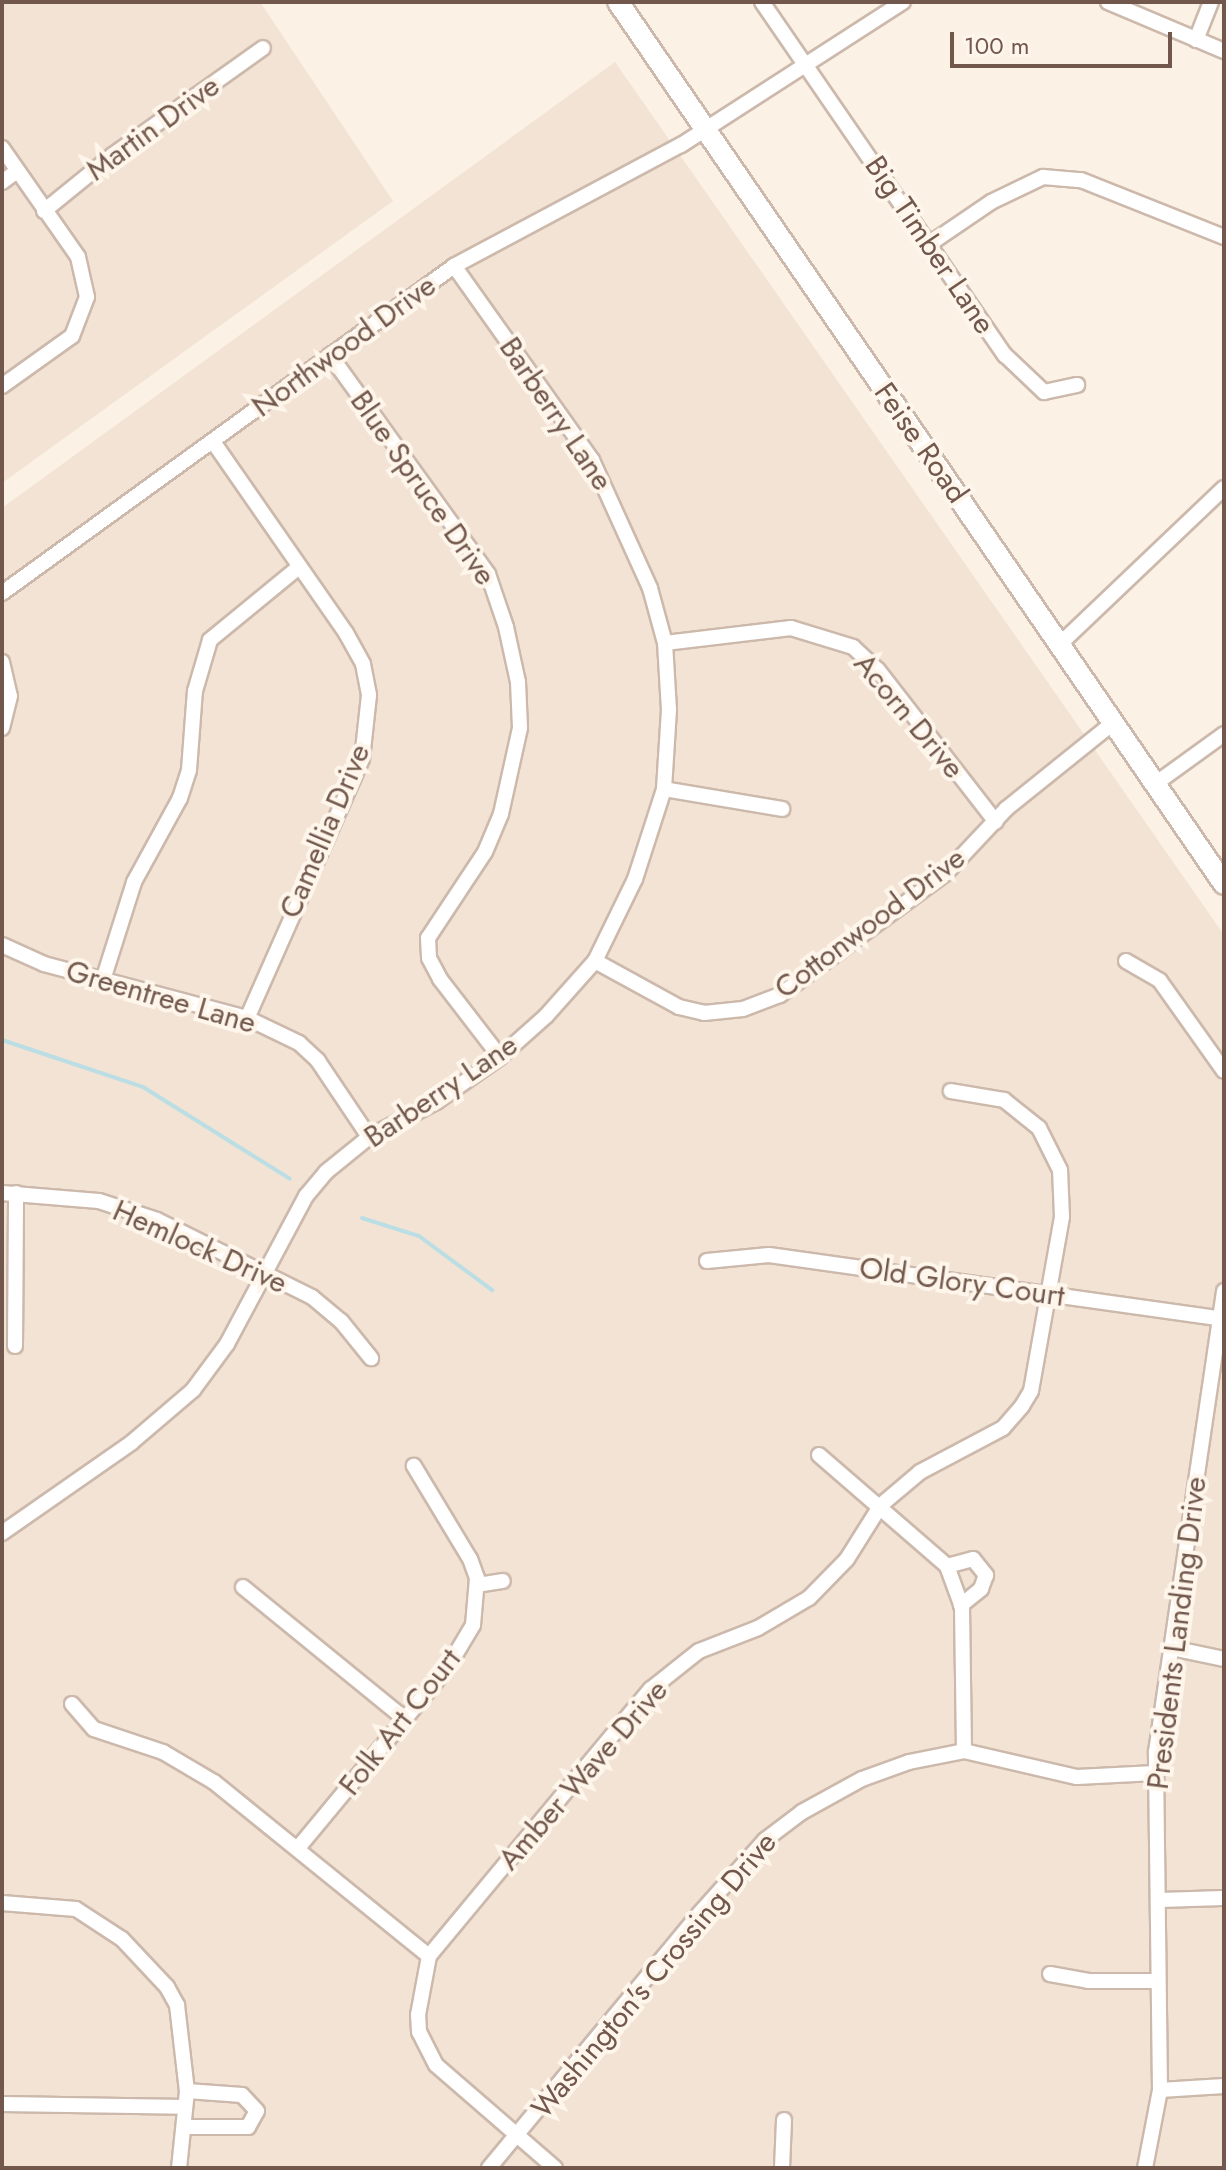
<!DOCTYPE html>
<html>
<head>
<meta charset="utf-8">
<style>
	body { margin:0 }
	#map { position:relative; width:1226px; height:2170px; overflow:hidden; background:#fbf1e5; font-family:Jost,sans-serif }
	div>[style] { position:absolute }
	.residential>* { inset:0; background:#f2e3d4 }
	.stream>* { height:4px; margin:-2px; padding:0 2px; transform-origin:2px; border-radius:2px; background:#badee3 }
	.roads { filter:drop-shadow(2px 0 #ccb9ac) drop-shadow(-2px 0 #ccb9ac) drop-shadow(0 2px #ccb9ac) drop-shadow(0 -2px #ccb9ac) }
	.street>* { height:14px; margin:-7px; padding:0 7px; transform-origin:7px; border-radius:7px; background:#fff }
	.secondary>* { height:20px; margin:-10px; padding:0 10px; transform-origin:10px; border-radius:10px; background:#fff }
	span { translate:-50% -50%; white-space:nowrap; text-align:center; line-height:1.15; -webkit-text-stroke:8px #fef5eb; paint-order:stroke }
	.street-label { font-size:30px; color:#72584c }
	.frame { position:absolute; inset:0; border:4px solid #72584c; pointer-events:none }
	.scale { position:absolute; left:950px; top:32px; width:222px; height:36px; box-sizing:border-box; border:4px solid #72584c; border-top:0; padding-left:10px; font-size:24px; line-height:28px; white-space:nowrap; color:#72584c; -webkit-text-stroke:6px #fef5eb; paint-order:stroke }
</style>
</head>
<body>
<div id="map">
	<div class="residential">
		<i style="clip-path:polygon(2px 2px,260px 2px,393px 201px,2px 483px)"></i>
		<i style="clip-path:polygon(615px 62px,1224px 935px,1224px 2168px,2px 2168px,2px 508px)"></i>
	</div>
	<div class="stream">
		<i style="left:2px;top:1040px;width:149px;rotate:18.4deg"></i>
		<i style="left:143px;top:1087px;width:173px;rotate:32deg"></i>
		<i style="left:362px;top:1218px;width:60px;rotate:17.5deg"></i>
		<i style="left:419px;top:1236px;width:91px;rotate:36.5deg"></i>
	</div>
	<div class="roads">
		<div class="street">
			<i style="left:762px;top:2px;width:429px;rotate:55.5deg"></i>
			<i style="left:1005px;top:355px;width:54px;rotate:43.5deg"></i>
			<i style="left:1044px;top:392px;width:34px;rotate:-12deg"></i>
			<i style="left:1108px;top:2px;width:126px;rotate:22.9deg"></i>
			<i style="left:1196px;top:40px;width:41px;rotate:-68.5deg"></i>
			<i style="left:2px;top:148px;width:133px;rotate:55.1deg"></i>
			<i style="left:78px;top:257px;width:41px;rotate:77.3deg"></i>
			<i style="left:87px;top:297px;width:42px;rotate:111deg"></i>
			<i style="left:72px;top:336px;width:86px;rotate:144.5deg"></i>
			<i style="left:2px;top:182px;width:19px;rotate:-36deg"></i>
			<i style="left:44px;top:211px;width:89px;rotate:-39.1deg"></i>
			<i style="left:113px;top:155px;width:184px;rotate:-35.5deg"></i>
			<i style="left:928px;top:245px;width:76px;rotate:-34.3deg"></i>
			<i style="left:991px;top:202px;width:58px;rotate:-25.7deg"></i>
			<i style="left:1043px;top:177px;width:38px;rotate:5deg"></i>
			<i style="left:1081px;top:180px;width:154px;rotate:21.7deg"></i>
			<i style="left:330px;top:355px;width:270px;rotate:54.2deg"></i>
			<i style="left:488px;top:574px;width:56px;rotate:71.2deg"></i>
			<i style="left:506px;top:627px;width:56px;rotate:77.7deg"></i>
			<i style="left:518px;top:682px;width:46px;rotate:87.5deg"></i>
			<i style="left:520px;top:728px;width:88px;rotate:102.5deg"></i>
			<i style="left:501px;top:814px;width:41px;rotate:112.8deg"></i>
			<i style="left:485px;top:852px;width:103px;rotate:123.5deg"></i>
			<i style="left:428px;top:938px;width:20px;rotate:87deg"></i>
			<i style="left:429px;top:958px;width:24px;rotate:62deg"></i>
			<i style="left:440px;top:979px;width:98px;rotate:52.4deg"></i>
			<i style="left:214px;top:443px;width:231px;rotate:55.2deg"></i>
			<i style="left:346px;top:633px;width:35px;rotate:61deg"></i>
			<i style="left:363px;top:664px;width:32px;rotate:79deg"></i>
			<i style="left:369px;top:695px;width:64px;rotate:96.2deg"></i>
			<i style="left:362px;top:759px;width:283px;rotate:113.9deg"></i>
			<i style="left:2px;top:593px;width:558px;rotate:-35.88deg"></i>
			<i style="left:454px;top:266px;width:257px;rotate:-28.1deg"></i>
			<i style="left:681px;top:145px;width:264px;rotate:-32.8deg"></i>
			<i style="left:665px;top:643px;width:127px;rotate:-6.8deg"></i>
			<i style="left:791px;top:628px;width:65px;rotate:17deg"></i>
			<i style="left:853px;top:647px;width:34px;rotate:43deg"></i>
			<i style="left:878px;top:670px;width:192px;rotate:52.2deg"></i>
			<i style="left:1060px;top:644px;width:226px;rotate:-43.6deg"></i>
			<i style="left:2px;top:662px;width:35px;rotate:77deg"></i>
			<i style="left:10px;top:696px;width:33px;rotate:104deg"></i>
			<i style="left:1155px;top:784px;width:85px;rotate:-35.9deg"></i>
			<i style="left:664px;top:789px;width:120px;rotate:9.6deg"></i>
			<i style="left:2px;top:945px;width:46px;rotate:24.3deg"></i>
			<i style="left:44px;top:964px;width:210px;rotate:14.9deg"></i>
			<i style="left:247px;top:1018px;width:58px;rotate:25.7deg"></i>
			<i style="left:299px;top:1043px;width:26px;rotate:43deg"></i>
			<i style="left:318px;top:1061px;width:92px;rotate:56.1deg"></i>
			<i style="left:595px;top:961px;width:96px;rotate:28.7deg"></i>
			<i style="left:679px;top:1007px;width:26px;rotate:13deg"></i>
			<i style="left:704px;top:1013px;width:39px;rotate:-6deg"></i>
			<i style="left:743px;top:1009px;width:40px;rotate:-21deg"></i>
			<i style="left:780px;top:995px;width:206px;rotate:-36.3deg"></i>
			<i style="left:946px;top:873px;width:88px;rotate:-46.8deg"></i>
			<i style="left:1006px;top:809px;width:137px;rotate:-38.8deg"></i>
			<i style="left:1126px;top:961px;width:39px;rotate:30deg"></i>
			<i style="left:1160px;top:981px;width:110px;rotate:54.6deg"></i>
			<i style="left:103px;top:980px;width:103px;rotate:-72.4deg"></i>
			<i style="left:134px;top:882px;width:96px;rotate:-61.3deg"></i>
			<i style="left:180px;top:798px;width:29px;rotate:-72deg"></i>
			<i style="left:189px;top:770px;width:79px;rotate:-85.7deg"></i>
			<i style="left:195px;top:691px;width:53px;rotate:-73.6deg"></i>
			<i style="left:210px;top:640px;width:115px;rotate:-39.4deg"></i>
			<i style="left:2px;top:1193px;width:97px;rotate:4.7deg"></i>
			<i style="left:99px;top:1201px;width:61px;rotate:18.1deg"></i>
			<i style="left:157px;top:1220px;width:173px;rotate:26.4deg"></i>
			<i style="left:312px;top:1297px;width:38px;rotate:40deg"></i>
			<i style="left:341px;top:1321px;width:48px;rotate:51deg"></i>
			<i style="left:707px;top:1261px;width:62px;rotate:-5.5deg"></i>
			<i style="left:769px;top:1255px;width:459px;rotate:8deg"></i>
			<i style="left:15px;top:1346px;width:153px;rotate:-89.6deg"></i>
			<i style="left:819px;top:1455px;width:169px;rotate:40.9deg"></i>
			<i style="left:947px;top:1566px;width:44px;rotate:69.9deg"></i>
			<i style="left:962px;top:1607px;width:144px;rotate:89.2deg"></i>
			<i style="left:2px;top:1533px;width:157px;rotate:-34.9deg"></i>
			<i style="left:131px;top:1443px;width:82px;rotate:-40.5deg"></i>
			<i style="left:193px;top:1390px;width:57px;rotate:-53.5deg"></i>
			<i style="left:227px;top:1344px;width:168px;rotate:-61.9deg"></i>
			<i style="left:306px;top:1196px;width:31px;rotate:-50deg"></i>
			<i style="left:326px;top:1172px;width:55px;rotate:-39.1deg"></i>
			<i style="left:369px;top:1137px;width:76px;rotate:-27.6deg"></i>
			<i style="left:436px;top:1102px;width:78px;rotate:-35.1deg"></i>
			<i style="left:500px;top:1057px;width:62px;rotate:-41.7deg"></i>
			<i style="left:546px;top:1016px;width:74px;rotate:-48.3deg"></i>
			<i style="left:595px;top:961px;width:91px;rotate:-64deg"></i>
			<i style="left:635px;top:879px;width:95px;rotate:-72.1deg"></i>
			<i style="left:664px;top:789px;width:79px;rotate:-86.4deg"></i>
			<i style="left:669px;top:710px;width:67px;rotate:-93.4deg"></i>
			<i style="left:665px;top:643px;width:57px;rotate:-105.3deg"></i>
			<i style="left:650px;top:588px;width:141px;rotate:-114.4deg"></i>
			<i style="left:592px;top:460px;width:238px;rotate:-125.4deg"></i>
			<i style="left:947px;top:1566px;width:27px;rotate:-15deg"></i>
			<i style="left:973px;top:1559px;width:21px;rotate:51deg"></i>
			<i style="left:986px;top:1575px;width:15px;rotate:110deg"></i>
			<i style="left:981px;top:1589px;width:26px;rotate:141deg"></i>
			<i style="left:477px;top:1585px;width:26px;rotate:-9deg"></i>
			<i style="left:243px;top:1587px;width:209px;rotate:39.2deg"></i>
			<i style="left:1172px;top:1648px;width:53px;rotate:11.9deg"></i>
			<i style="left:72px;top:1704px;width:33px;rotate:49deg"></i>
			<i style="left:94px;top:1729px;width:73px;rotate:18.4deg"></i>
			<i style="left:163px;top:1752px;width:59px;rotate:30.5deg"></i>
			<i style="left:214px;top:1782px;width:277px;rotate:39deg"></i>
			<i style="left:298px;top:1848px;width:235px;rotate:-50.4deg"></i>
			<i style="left:448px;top:1667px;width:49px;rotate:-59.2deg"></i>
			<i style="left:473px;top:1625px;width:47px;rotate:-85.1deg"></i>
			<i style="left:477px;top:1578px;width:20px;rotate:-110deg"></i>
			<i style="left:470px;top:1559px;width:109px;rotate:-121.1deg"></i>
			<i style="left:1159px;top:1900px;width:65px;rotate:-1.8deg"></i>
			<i style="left:2px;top:1903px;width:74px;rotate:4.6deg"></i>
			<i style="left:76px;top:1909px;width:55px;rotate:33.1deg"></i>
			<i style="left:122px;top:1939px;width:66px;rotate:46.8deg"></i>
			<i style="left:167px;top:1987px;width:21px;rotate:61deg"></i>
			<i style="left:177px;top:2005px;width:87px;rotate:83.4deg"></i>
			<i style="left:187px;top:2091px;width:77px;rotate:95.9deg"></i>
			<i style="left:1050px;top:1974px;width:39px;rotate:10deg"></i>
			<i style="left:1088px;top:1981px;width:70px"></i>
			<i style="left:1160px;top:2090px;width:64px;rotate:-3.6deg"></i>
			<i style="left:2px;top:2104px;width:183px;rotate:0.9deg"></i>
			<i style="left:186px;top:2127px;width:62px"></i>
			<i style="left:248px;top:2127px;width:18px;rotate:-61deg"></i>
			<i style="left:257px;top:2111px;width:22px;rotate:-133deg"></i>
			<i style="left:242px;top:2095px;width:55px;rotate:-175.8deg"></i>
			<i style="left:489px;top:2168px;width:331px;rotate:-50.4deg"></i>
			<i style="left:700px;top:1913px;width:98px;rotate:-48.3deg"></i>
			<i style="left:765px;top:1840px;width:46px;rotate:-37.1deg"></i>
			<i style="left:802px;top:1812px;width:68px;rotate:-28.8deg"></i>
			<i style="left:862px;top:1779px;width:50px;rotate:-19.9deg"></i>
			<i style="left:909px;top:1762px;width:56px;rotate:-11.3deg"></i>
			<i style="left:964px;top:1751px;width:116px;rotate:13deg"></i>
			<i style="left:1077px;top:1777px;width:78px;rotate:-2.9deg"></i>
			<i style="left:555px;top:2168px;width:157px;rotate:-139.1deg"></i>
			<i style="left:436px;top:2065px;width:37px;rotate:-117deg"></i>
			<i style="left:419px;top:2032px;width:17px;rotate:-93deg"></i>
			<i style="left:418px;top:2015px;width:60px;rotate:-79.4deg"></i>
			<i style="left:429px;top:1956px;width:347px;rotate:-50.3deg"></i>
			<i style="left:651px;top:1689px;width:61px;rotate:-38.4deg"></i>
			<i style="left:699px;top:1651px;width:63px;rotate:-21.3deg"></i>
			<i style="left:758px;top:1628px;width:59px;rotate:-30.5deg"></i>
			<i style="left:809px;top:1598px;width:54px;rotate:-45.7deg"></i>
			<i style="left:847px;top:1559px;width:64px;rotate:-57.8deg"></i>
			<i style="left:881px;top:1505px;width:51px;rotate:-40.2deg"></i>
			<i style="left:920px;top:1472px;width:94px;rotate:-27.9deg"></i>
			<i style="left:1003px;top:1428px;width:29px;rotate:-49deg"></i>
			<i style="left:1022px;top:1406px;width:17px;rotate:-59deg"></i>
			<i style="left:1031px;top:1391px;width:177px;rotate:-79.9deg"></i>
			<i style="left:1062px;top:1217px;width:47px;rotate:-92.4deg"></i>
			<i style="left:1060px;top:1170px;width:47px;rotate:-116.6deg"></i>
			<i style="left:1039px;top:1128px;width:45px;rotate:-141.3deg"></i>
			<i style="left:1004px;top:1100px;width:54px;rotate:-170.4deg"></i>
			<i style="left:782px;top:2168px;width:48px;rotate:-87.6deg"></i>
			<i style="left:1145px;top:2168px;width:79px;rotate:-79.1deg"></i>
			<i style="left:1160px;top:2090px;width:338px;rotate:-90.7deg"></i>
			<i style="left:1156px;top:1752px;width:466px;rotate:-81.6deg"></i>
		</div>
		<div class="secondary">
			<i style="left:618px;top:2px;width:1070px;rotate:55.51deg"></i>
		</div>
	</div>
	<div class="street-label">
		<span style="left:153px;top:128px;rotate:-36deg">Martin Drive</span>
		<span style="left:930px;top:245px;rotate:56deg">Big Timber Lane</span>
		<span style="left:344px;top:346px;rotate:-36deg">Northwood Drive</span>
		<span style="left:556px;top:414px;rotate:56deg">Barberry Lane</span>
		<span style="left:921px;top:443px;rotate:55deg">Feise Road</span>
		<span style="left:423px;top:488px;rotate:55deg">Blue Spruce Drive</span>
		<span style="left:909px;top:716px;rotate:50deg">Acorn Drive</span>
		<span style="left:325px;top:831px;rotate:-67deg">Camellia Drive</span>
		<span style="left:870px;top:923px;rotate:-37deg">Cottonwood Drive</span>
		<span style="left:161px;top:997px;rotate:16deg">Greentree Lane</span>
		<span style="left:441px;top:1091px;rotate:-34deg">Barberry Lane</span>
		<span style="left:200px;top:1247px;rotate:24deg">Hemlock Drive</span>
		<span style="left:962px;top:1282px;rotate:8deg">Old Glory Court</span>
		<span style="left:1177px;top:1633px;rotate:-83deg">Presidents Landing Drive</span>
		<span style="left:400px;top:1722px;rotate:-52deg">Folk Art Court</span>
		<span style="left:583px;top:1775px;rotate:-49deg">Amber Wave Drive</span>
		<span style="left:654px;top:1975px;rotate:-50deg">Washington's Crossing Drive</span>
	</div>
	<div class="frame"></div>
	<div class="scale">100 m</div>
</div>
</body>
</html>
